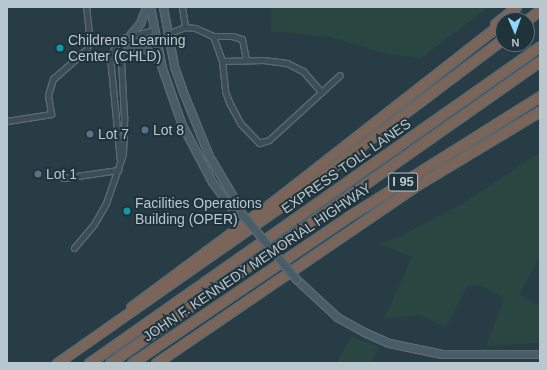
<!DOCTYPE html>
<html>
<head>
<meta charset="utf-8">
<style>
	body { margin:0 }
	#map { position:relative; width:547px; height:370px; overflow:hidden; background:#273c45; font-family:Helvetica,sans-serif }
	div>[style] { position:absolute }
	.green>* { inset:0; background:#294641 }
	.roads { filter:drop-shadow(1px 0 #5a6a72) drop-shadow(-1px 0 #5a6a72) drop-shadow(0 1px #5a6a72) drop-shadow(0 -1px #5a6a72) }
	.minor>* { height:5px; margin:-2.5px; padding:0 2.5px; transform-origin:2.5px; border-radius:2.5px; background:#3c4d55 }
	.secondary>* { height:7px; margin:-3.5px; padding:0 3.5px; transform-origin:3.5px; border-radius:3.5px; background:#495d68 }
	.motorway>* { height:9px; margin:-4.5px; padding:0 4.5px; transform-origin:4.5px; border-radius:4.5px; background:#7b6458 }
	.bridges { filter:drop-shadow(1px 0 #5a6a72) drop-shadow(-1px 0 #5a6a72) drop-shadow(0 1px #5a6a72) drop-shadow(0 -1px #5a6a72) }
	.secondary-bridge>* { height:7px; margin:-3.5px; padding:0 3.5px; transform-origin:3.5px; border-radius:3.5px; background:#495d68 }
	.dots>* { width:11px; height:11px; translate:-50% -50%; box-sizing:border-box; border:2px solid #20323a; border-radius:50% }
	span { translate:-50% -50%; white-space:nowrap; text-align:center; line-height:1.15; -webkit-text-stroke:4px #20323a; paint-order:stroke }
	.shield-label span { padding:1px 3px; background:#20323a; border:1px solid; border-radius:3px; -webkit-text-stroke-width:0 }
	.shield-label { font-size:13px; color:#b9c7ce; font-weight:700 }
	.poi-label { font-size:14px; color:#b9c7ce }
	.left { translate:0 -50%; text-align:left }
	.street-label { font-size:14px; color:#b9c7ce }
	.frame { position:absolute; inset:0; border:8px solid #b9c7ce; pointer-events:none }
	.north { position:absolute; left:495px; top:12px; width:40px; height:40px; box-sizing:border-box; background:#20323a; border:1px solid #5d6e75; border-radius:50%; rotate:178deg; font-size:11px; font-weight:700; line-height:16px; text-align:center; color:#b9c7ce }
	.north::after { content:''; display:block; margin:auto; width:14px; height:18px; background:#91d7fb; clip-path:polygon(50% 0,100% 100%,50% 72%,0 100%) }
</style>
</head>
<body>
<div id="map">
	<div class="green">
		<i style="clip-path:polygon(271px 7px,489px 7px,421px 58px,387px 54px,331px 37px,271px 31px)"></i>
		<i style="clip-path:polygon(540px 152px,540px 257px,519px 295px,540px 305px,540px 343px,486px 346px,504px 299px,482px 286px,468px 285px,446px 327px,420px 315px,384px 319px,412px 257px,378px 244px,397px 238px,467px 201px)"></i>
		<i style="clip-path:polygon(352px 337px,379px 347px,371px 363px,336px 363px)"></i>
	</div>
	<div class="roads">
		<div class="minor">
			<i style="left:182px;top:7px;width:20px;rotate:81deg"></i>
			<i style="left:167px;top:34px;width:19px;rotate:-21deg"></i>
			<i style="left:185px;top:27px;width:10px;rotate:6deg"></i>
			<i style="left:195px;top:28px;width:20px;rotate:24deg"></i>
			<i style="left:213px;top:36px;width:27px;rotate:70deg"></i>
			<i style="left:222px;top:61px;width:30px;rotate:84deg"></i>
			<i style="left:225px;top:91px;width:12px;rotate:70deg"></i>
			<i style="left:229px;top:102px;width:24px;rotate:62deg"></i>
			<i style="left:240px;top:123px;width:28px;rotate:46deg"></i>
			<i style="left:259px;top:143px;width:10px;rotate:-17deg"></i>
			<i style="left:269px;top:140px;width:96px;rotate:-42.5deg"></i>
			<i style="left:213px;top:36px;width:19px"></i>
			<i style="left:232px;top:36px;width:10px;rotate:17deg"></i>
			<i style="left:242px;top:39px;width:21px;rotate:79deg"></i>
			<i style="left:222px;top:61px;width:41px;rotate:-1.4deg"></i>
			<i style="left:263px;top:60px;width:24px;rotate:7deg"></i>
			<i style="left:287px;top:63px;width:18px;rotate:27deg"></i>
			<i style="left:303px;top:71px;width:28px;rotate:49deg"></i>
			<i style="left:7px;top:121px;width:45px;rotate:-9deg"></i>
			<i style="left:51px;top:114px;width:19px;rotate:-99deg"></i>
			<i style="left:48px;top:95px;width:17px;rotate:-73deg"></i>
			<i style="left:53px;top:79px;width:45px;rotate:-41.4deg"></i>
			<i style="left:87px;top:49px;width:15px;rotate:-82deg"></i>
			<i style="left:89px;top:34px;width:27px;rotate:-96deg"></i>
			<i style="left:120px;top:161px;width:104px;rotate:-95.5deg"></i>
			<i style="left:110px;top:57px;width:16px;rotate:-63deg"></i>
			<i style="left:117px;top:43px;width:9px;rotate:-36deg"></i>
			<i style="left:124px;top:38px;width:31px;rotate:-15deg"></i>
			<i style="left:63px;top:178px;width:56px;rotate:-8.3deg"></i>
			<i style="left:74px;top:248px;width:31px;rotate:-50deg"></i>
			<i style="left:94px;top:224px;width:24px;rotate:-60deg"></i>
			<i style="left:106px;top:203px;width:52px;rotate:-70.9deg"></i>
			<i style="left:123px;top:154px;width:37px;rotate:-88deg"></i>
			<i style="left:124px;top:117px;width:58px;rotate:-93deg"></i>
			<i style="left:121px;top:59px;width:14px;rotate:-56deg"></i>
			<i style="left:129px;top:47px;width:28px;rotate:-13deg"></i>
		</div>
		<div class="secondary">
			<i style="left:150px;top:7px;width:62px;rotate:78.9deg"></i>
			<i style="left:162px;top:68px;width:60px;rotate:70.7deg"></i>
			<i style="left:182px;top:125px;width:64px;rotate:62.2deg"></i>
			<i style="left:212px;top:182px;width:31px;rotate:53deg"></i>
			<i style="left:231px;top:207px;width:12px;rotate:31deg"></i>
			<i style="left:163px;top:7px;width:60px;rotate:79.4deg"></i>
			<i style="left:174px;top:66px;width:28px;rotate:71deg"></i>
			<i style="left:183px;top:92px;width:69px;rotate:67.9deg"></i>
			<i style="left:209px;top:156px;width:55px;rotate:59.2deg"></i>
			<i style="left:237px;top:203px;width:11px;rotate:68deg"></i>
			<i style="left:130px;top:35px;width:16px;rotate:-50deg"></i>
			<i style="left:140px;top:23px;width:17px;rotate:-69deg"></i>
			<i style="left:127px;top:49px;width:19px"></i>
			<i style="left:146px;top:49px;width:16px;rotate:43deg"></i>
			<i style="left:296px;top:279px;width:56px;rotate:42.8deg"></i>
			<i style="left:337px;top:317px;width:31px;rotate:29deg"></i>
			<i style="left:364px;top:332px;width:27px;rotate:24deg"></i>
			<i style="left:389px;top:343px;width:54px;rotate:11.7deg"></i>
			<i style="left:442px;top:354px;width:98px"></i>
		</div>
		<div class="motorway">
			<i style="left:527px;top:20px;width:16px;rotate:-38deg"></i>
			<i style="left:495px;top:24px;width:27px;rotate:-39deg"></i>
			<i style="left:131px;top:307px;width:184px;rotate:-36.6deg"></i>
			<i style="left:279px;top:197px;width:284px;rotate:-38deg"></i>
			<i style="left:57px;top:363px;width:277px;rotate:-35deg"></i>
			<i style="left:284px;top:204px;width:274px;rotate:-37deg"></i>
			<i style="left:89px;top:363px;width:551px;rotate:-35.1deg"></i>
			<i style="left:110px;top:363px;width:525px;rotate:-35.08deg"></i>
			<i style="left:132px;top:363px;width:262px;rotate:-34.1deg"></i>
			<i style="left:349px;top:216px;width:226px;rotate:-32.1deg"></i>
			<i style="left:156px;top:363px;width:312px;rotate:-34.3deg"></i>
			<i style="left:414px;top:187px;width:147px;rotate:-31.1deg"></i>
		</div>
	</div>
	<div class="bridges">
		<div class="secondary-bridge">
			<i style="left:241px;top:213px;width:86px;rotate:50.2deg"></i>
		</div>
	</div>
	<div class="dots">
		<i style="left:60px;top:48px;background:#0f9aa8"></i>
		<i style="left:145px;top:130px;background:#5c6f8a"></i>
		<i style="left:90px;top:134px;background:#5c6f8a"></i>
		<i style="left:38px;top:174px;background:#5c6f8a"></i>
		<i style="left:127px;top:211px;background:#0f9aa8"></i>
	</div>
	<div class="shield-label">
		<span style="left:403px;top:182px">I 95</span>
	</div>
	<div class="poi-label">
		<span class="left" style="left:68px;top:48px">Childrens Learning<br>Center (CHLD)</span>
		<span class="left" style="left:153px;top:130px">Lot 8</span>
		<span class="left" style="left:98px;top:134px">Lot 7</span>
		<span class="left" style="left:46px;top:174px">Lot 1</span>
		<span class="left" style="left:135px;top:211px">Facilities Operations<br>Building (OPER)</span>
	</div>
	<div class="street-label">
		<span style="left:346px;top:166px;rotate:-35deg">EXPRESS TOLL LANES</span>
		<span style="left:257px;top:262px;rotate:-34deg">JOHN F. KENNEDY MEMORIAL HIGHWAY</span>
	</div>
	<div class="frame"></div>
	<div class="north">N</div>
</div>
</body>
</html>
